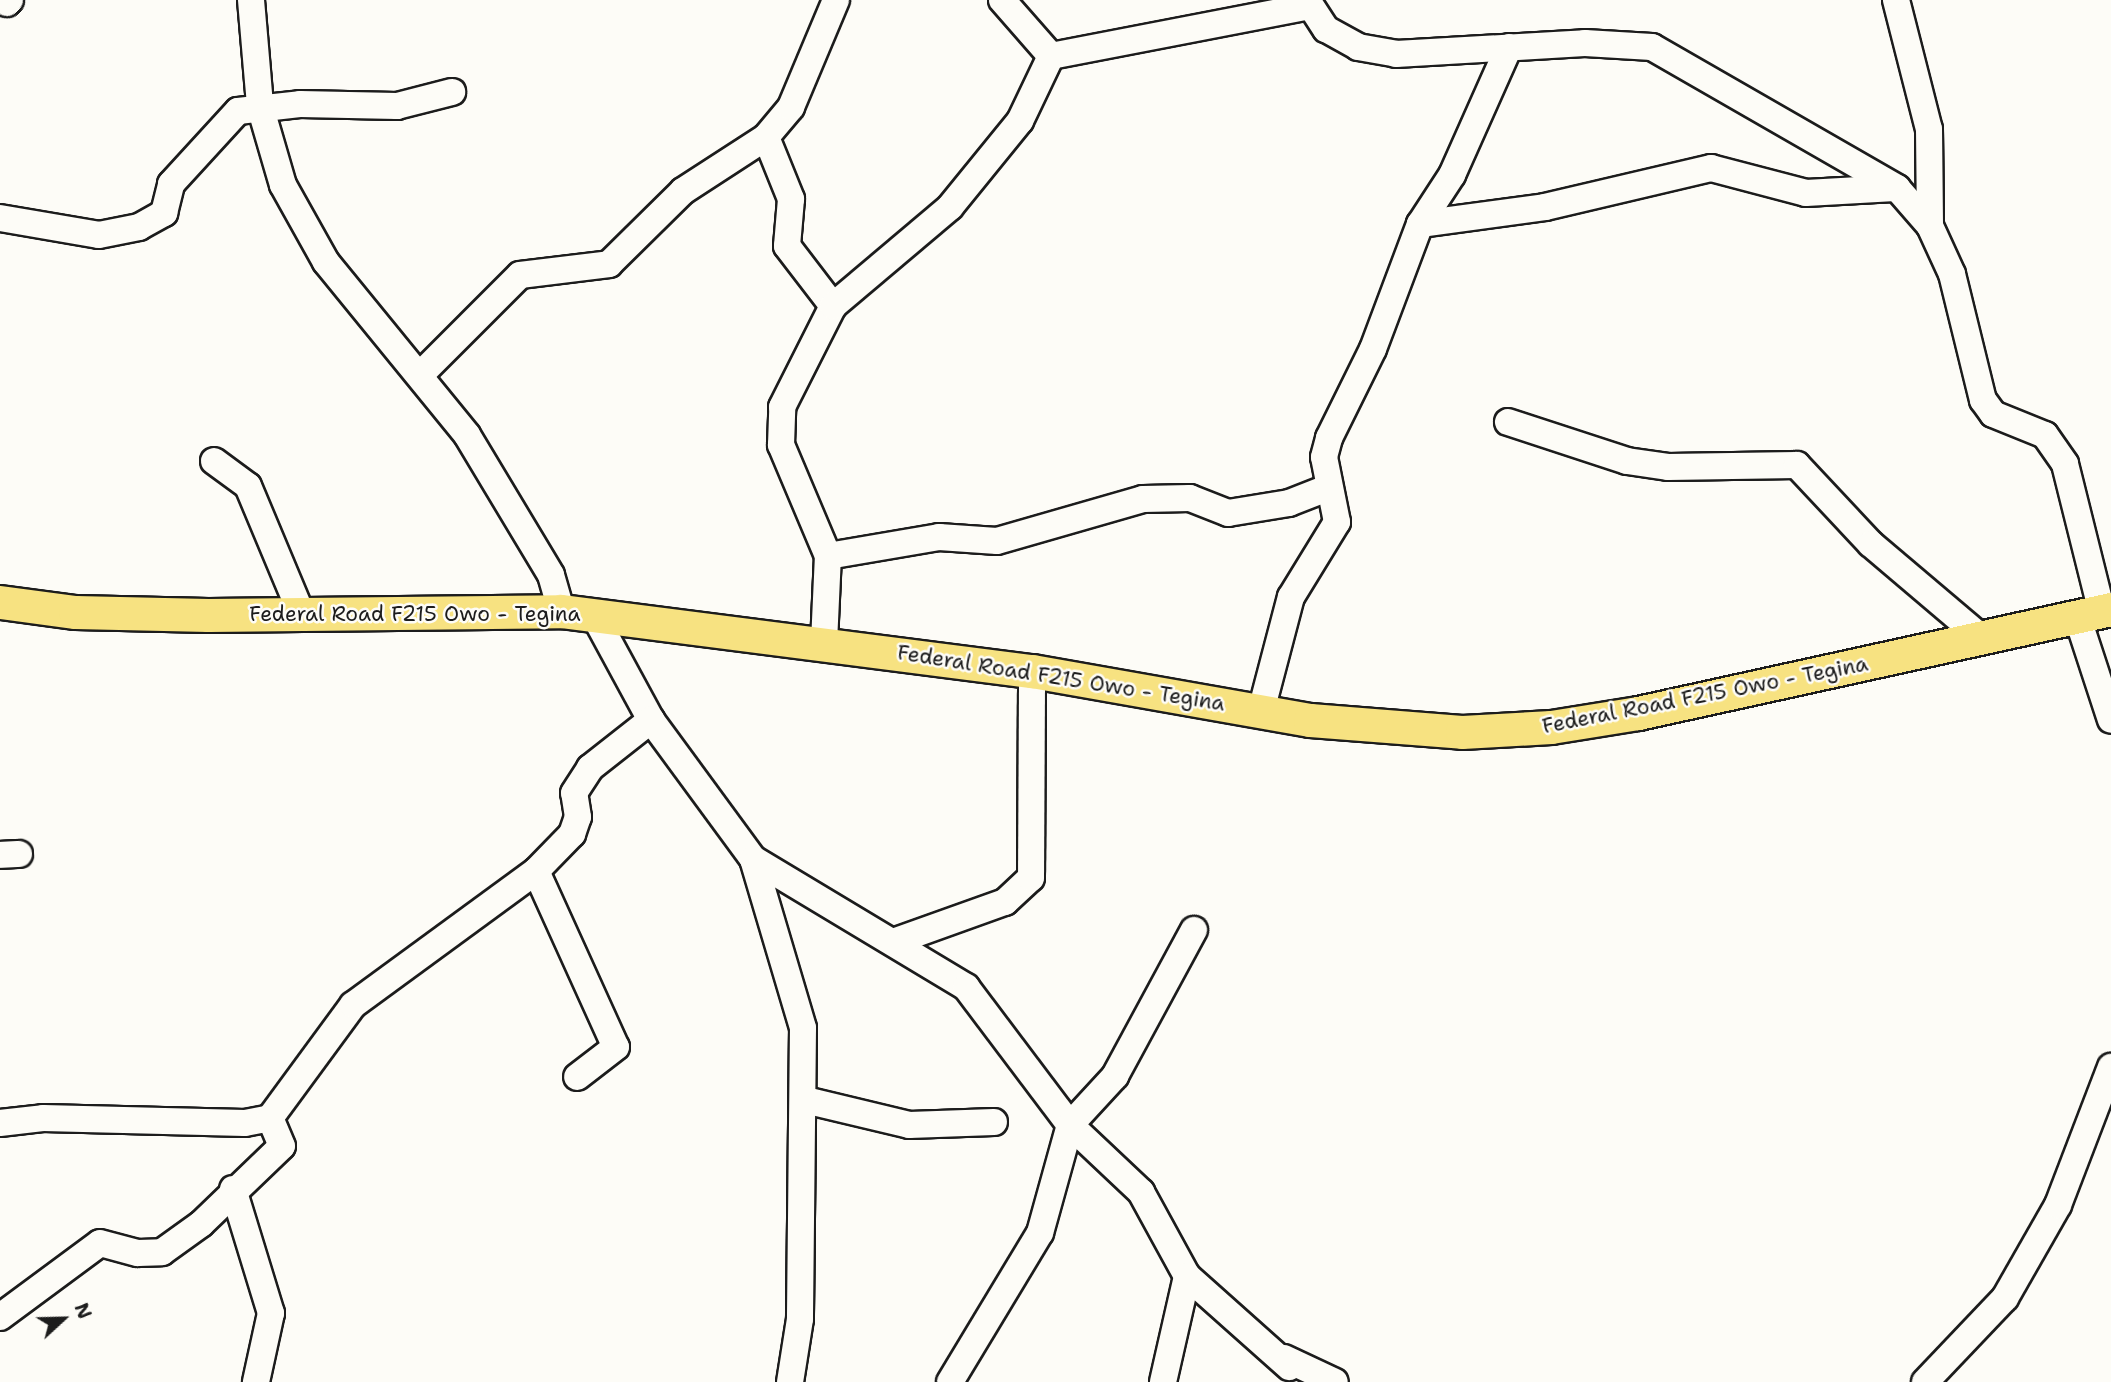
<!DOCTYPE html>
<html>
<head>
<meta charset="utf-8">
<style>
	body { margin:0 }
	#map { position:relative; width:2111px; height:1382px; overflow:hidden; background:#fdfcf7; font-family:"Shantell Sans",sans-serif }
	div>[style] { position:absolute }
	.roads { filter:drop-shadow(2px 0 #1c1c1c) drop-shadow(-2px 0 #1c1c1c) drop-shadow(0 2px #1c1c1c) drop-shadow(0 -2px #1c1c1c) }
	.minor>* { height:26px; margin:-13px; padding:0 13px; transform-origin:13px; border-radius:13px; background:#fdfcf7 }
	.major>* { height:33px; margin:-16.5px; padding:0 16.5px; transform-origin:16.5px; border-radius:16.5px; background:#f7e281 }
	span { translate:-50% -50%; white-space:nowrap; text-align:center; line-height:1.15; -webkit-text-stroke:5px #fdfcf7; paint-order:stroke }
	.street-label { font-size:21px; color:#1c1c1c }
	.north { position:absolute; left:28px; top:1284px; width:70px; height:70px; -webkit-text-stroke:5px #fdfcf7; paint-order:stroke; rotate:68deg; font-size:19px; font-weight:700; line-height:28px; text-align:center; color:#1c1c1c }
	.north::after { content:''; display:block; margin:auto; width:24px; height:32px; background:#1c1c1c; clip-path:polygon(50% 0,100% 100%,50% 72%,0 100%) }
</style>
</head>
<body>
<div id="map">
	<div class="roads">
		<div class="minor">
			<i style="left:251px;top:0;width:106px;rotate:85.1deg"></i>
			<i style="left:260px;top:106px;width:82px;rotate:73.8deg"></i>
			<i style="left:283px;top:185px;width:88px;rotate:60.8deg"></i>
			<i style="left:326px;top:262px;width:223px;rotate:50.8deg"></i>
			<i style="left:467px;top:435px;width:163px;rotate:59deg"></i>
			<i style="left:551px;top:575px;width:37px;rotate:74deg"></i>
			<i style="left:1002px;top:0;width:74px;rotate:48.8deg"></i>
			<i style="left:1051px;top:56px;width:264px;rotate:-10.9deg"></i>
			<i style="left:1307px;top:0;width:35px;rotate:57deg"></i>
			<i style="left:1326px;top:29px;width:37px;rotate:29deg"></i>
			<i style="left:1358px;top:47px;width:39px;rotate:10deg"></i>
			<i style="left:1396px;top:54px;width:189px;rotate:-3.3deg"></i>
			<i style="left:1585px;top:43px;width:67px;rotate:3.4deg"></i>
			<i style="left:1652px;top:47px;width:283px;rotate:29.9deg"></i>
			<i style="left:1897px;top:188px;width:50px;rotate:49deg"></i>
			<i style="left:1930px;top:226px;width:53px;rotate:65.4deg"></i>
			<i style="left:1952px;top:274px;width:130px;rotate:76.2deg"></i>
			<i style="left:1983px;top:400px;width:17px;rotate:54deg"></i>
			<i style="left:1993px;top:414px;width:56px;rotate:22deg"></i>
			<i style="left:2045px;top:435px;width:35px;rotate:55deg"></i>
			<i style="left:2065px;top:464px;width:153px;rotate:76deg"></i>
			<i style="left:1896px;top:0;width:133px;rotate:75.7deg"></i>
			<i style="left:1929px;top:129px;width:97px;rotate:89.4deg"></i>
			<i style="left:7px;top:3px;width:4px;rotate:-45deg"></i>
			<i style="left:766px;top:137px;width:67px;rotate:68deg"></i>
			<i style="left:791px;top:199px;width:47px;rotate:94.9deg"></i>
			<i style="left:787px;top:246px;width:76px;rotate:52.5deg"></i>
			<i style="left:0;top:218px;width:100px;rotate:9.7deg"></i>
			<i style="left:99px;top:235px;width:41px;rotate:-11.3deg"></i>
			<i style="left:139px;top:227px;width:29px;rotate:-29deg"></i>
			<i style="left:164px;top:213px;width:30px;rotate:-76deg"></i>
			<i style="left:171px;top:184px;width:99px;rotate:-47.5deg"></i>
			<i style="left:238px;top:111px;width:62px;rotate:-6.4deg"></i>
			<i style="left:300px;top:104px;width:97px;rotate:1.2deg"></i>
			<i style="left:397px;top:106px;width:57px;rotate:-14.3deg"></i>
			<i style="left:1420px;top:224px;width:126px;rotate:-7.7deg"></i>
			<i style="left:1545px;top:207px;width:171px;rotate:-13.2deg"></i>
			<i style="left:1711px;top:168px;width:98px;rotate:14.7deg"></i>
			<i style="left:1806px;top:193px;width:89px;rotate:-3.2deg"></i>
			<i style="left:420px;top:375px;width:141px;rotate:-45deg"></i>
			<i style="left:520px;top:275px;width:90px;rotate:-7deg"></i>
			<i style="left:609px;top:264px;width:104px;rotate:-44.6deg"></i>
			<i style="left:683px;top:191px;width:99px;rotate:-33deg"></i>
			<i style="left:766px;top:137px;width:39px;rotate:-50deg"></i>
			<i style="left:791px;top:107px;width:116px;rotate:-67.2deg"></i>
			<i style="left:1508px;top:422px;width:125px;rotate:18.1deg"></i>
			<i style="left:1627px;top:461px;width:41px;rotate:8.3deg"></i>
			<i style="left:1668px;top:467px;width:129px;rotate:-0.9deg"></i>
			<i style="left:1797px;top:465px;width:108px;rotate:46.9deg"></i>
			<i style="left:1871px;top:544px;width:147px;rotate:40.3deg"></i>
			<i style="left:214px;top:461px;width:42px;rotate:36.3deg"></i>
			<i style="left:248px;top:486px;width:138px;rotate:67.3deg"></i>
			<i style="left:828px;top:556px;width:113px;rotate:-9.7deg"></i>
			<i style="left:939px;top:537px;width:58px;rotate:3.9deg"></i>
			<i style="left:997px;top:541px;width:152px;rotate:-16deg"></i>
			<i style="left:1143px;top:499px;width:47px;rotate:-1.2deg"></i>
			<i style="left:1190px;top:498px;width:41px;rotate:21.5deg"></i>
			<i style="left:1228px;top:513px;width:62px;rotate:-9.3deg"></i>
			<i style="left:1289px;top:503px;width:41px;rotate:-21.5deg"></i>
			<i style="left:594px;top:615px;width:119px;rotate:61.5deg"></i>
			<i style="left:651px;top:720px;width:172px;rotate:53.7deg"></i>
			<i style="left:753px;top:859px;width:176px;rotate:73.5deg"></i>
			<i style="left:803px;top:1028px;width:291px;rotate:90.6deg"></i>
			<i style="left:800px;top:1319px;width:64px;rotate:99deg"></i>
			<i style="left:2078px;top:619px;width:106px;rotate:71.9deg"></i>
			<i style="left:824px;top:643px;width:87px;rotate:-87.4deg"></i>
			<i style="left:828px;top:556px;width:121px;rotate:-112.9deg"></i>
			<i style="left:781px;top:445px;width:38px;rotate:-88deg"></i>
			<i style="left:782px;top:407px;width:113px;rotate:-63.2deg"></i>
			<i style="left:833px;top:306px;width:153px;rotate:-40.2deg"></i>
			<i style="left:950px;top:207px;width:111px;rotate:-50.9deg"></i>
			<i style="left:1020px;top:121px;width:72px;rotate:-64.5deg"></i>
			<i style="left:1261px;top:711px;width:118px;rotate:-75.3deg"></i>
			<i style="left:1291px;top:597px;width:88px;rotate:-58.5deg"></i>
			<i style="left:1337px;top:522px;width:66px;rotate:-101.3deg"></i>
			<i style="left:1324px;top:457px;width:20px;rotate:-75deg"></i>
			<i style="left:1329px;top:438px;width:99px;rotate:-63.7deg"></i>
			<i style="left:1373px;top:349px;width:134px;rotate:-69.4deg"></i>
			<i style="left:1420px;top:224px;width:59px;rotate:-56.9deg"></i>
			<i style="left:1452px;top:175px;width:140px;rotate:-66deg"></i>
			<i style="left:0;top:855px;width:19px;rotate:-3deg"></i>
			<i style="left:753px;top:859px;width:249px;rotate:31deg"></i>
			<i style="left:966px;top:987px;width:173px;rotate:53deg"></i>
			<i style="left:1070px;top:1125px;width:98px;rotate:43.3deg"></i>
			<i style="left:1141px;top:1192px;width:96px;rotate:61.3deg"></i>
			<i style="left:1187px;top:1276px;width:137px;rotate:41.7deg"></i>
			<i style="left:536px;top:871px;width:193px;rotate:65.6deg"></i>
			<i style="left:616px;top:1047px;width:49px;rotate:142.4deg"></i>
			<i style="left:893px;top:942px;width:119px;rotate:-19.7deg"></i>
			<i style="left:1005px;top:902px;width:35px;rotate:-43deg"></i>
			<i style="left:1031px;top:878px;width:207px;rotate:-89.7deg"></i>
			<i style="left:805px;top:1100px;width:107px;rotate:13.5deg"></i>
			<i style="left:909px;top:1125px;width:85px;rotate:-2deg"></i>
			<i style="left:0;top:1123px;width:43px;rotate:-6.6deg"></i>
			<i style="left:43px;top:1118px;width:202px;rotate:1.4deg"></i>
			<i style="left:245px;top:1123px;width:25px;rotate:-11deg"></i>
			<i style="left:270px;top:1118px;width:140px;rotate:-53.7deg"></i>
			<i style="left:353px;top:1005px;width:227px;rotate:-36.2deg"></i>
			<i style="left:536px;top:871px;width:52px;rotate:-45.8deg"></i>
			<i style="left:572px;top:834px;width:18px;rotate:-71deg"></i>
			<i style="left:578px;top:817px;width:24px;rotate:-99deg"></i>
			<i style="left:574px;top:793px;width:30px;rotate:-57deg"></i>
			<i style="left:590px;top:768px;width:78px;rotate:-38.2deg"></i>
			<i style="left:233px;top:1189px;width:130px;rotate:73deg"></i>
			<i style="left:271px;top:1313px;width:71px;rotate:102.3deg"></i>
			<i style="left:0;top:1317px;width:124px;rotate:-36.5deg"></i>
			<i style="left:100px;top:1243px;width:39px;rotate:15deg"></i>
			<i style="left:138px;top:1253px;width:24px;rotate:-2deg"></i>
			<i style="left:162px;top:1252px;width:48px;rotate:-35.7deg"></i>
			<i style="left:201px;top:1224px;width:112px;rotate:-43.9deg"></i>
			<i style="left:282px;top:1146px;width:30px;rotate:-113deg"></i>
			<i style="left:1284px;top:1358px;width:56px;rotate:25.2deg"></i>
			<i style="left:950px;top:1382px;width:174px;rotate:-58.9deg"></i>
			<i style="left:1040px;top:1233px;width:112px;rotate:-74.5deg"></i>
			<i style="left:1070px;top:1125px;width:67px;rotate:-47.4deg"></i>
			<i style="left:1115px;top:1076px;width:166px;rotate:-61.6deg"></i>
			<i style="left:1163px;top:1382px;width:109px;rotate:-77.2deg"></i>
			<i style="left:1925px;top:1382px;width:116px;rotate:-46.4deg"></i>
			<i style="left:2005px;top:1298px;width:107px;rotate:-60.3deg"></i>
			<i style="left:2058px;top:1205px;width:148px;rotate:-69deg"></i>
		</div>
		<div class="major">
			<i style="left:0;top:602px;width:76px;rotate:7.6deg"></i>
			<i style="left:75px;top:612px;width:133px;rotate:1.3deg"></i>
			<i style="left:208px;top:615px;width:353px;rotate:-0.6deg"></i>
			<i style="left:561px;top:611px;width:475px;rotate:7.3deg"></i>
			<i style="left:1032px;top:671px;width:282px;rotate:10deg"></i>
			<i style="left:1310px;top:720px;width:152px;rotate:4.5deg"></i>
			<i style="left:1462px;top:732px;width:89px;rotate:-3.2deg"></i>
			<i style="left:1551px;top:727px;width:88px;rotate:-9.1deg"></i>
			<i style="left:1638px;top:713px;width:484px;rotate:-12.4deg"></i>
		</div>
	</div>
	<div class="street-label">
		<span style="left:415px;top:614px">Federal Road F215 Owo - Tegina</span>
		<span style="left:1061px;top:678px;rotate:9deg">Federal Road F215 Owo - Tegina</span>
		<span style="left:1705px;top:695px;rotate:-11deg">Federal Road F215 Owo - Tegina</span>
	</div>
	<div class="north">N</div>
</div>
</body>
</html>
